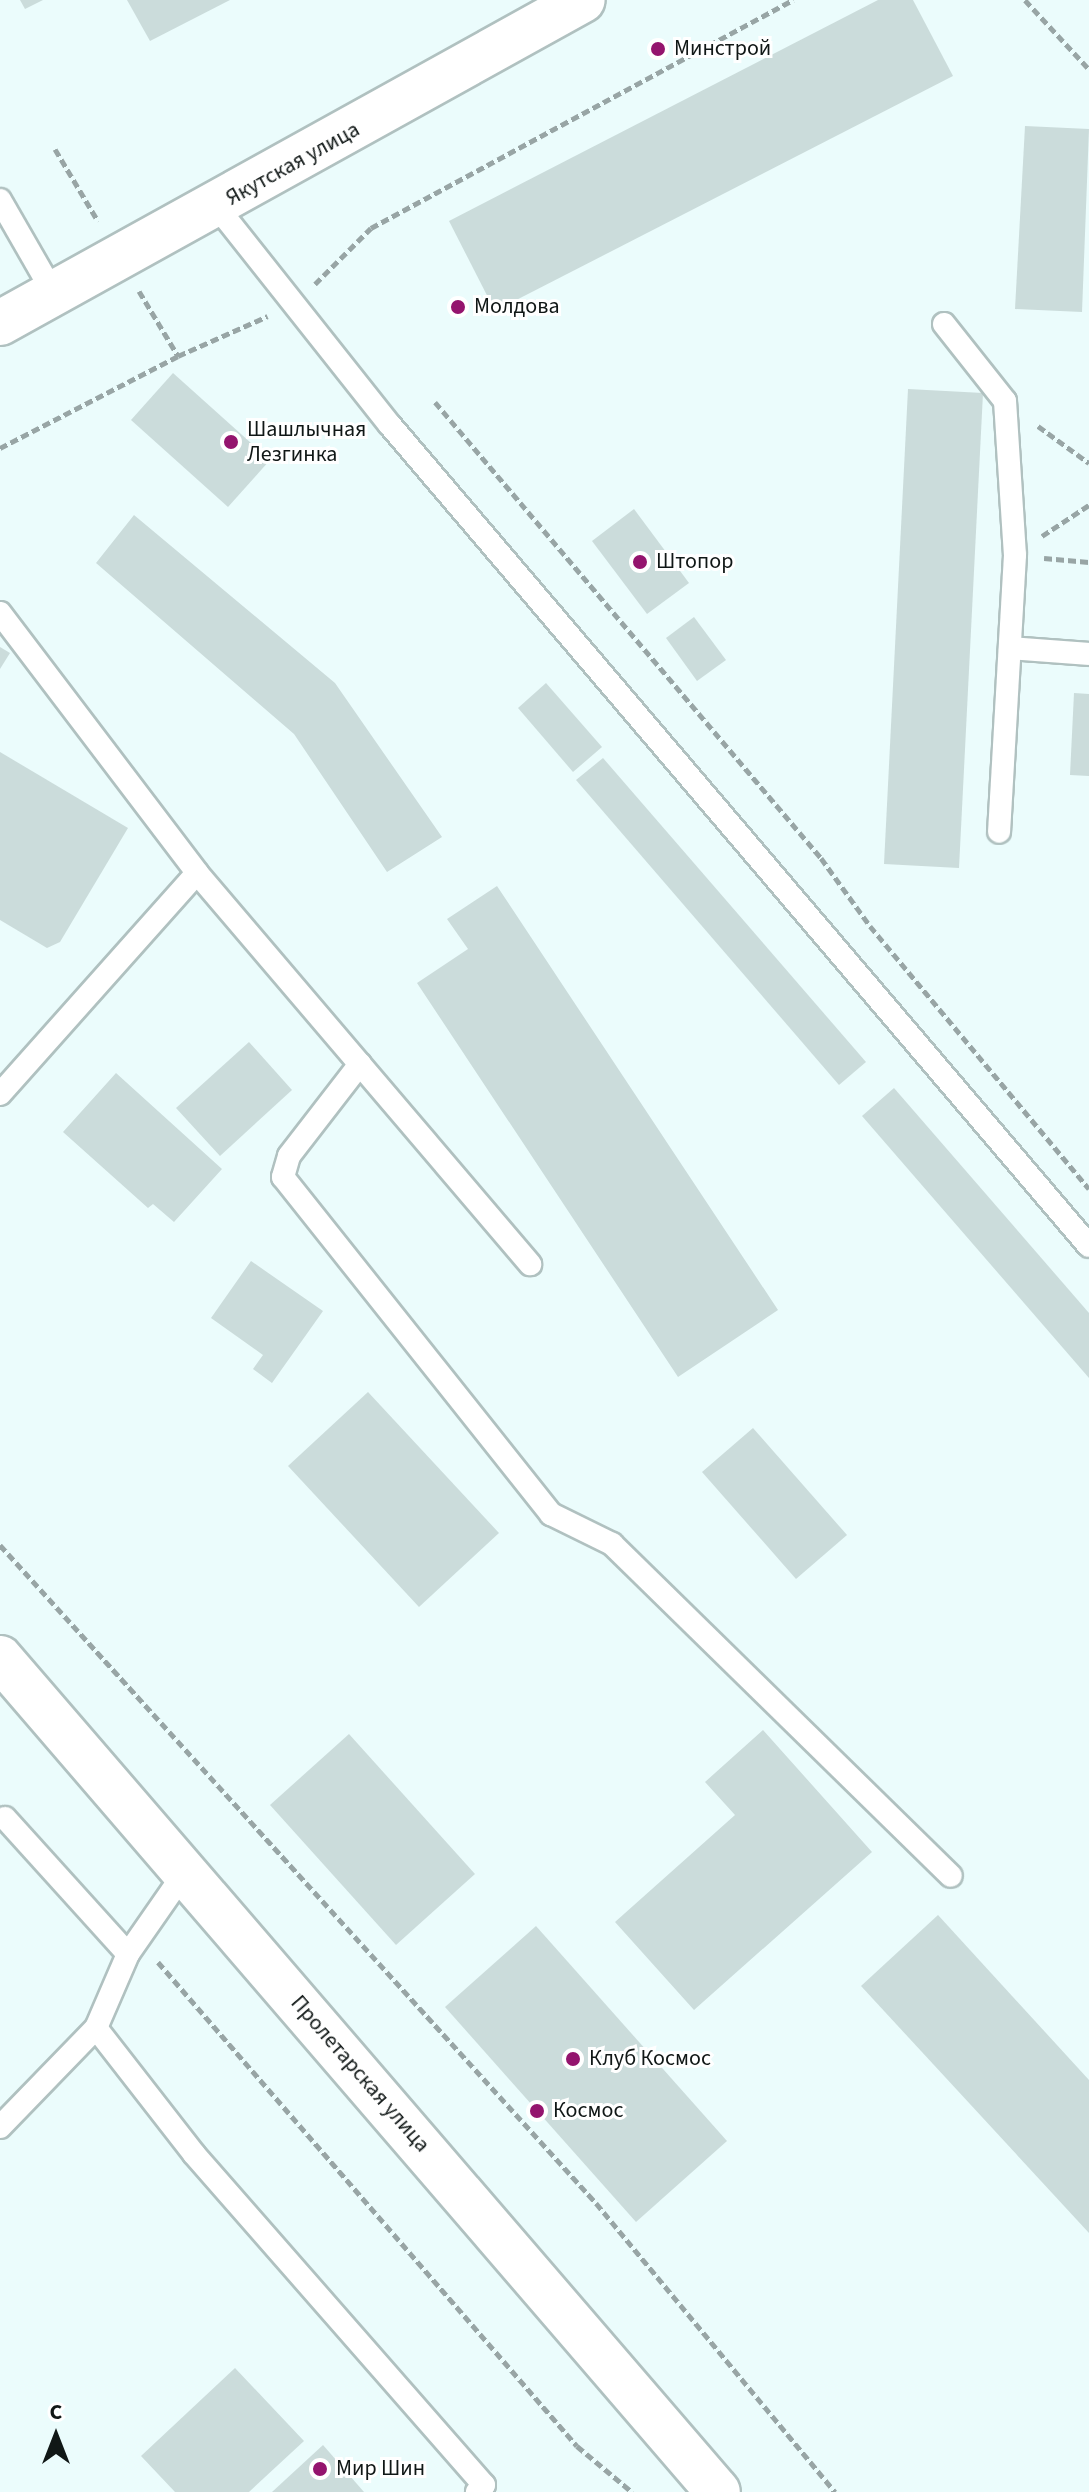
<!DOCTYPE html>
<html>
<head>
<meta charset="utf-8">
<style>
	body { margin:0 }
	#map { position:relative; width:1089px; height:2492px; overflow:hidden; background:#ebfcfc; font-family:"Source Sans 3",sans-serif }
	div>[style] { position:absolute }
	.building>* { inset:0; background:#cbdcdb }
	.path>* { height:5px; margin-top:-2.5px; transform-origin:0; background:repeating-linear-gradient(90deg,#98a5a5 0 8px,transparent 0 12px) }
	.roads { filter:drop-shadow(2px 0 #b0c1c0) drop-shadow(-2px 0 #b0c1c0) drop-shadow(0 2px #b0c1c0) drop-shadow(0 -2px #b0c1c0) }
	.lane>* { height:22px; margin:-11px; padding:0 11px; transform-origin:11px; border-radius:11px; background:#fff }
	.secondary>* { height:44px; margin:-22px; padding:0 22px; transform-origin:22px; border-radius:22px; background:#fff }
	.dots>* { width:22px; height:22px; translate:-50% -50%; box-sizing:border-box; border:4px solid #fff; border-radius:50% }
	span { translate:-50% -50%; white-space:nowrap; text-align:center; line-height:1.15; -webkit-text-stroke:6px #fff; paint-order:stroke }
	.poi-label { font-size:22px; color:#101716 }
	.left { translate:0 -50%; text-align:left }
	.street-label { font-size:22px; color:#101716 }
	.north { position:absolute; left:16px; top:2396px; width:80px; height:80px; -webkit-text-stroke:6px #fff; paint-order:stroke; rotate:0deg; font-size:22px; font-weight:700; line-height:32px; text-align:center; color:#101716 }
	.north::after { content:''; display:block; margin:auto; width:28px; height:36px; background:#101716; clip-path:polygon(50% 0,100% 100%,50% 72%,0 100%) }
</style>
</head>
<body>
<div id="map">
	<div class="building">
		<i style="clip-path:polygon(20px 0,43px 0,25px 9px)"></i>
		<i style="clip-path:polygon(127px 0,230px 0,150px 41px)"></i>
		<i style="clip-path:polygon(878px 0,913px 0,953px 76px,495px 311px,449px 221px)"></i>
		<i style="clip-path:polygon(1025px 126px,1089px 129px,1082px 312px,1015px 309px)"></i>
		<i style="clip-path:polygon(173px 373px,270px 460px,228px 507px,131px 420px)"></i>
		<i style="clip-path:polygon(908px 389px,983px 393px,959px 868px,884px 864px)"></i>
		<i style="clip-path:polygon(634px 509px,689px 583px,647px 614px,592px 541px)"></i>
		<i style="clip-path:polygon(134px 515px,335px 683px,442px 837px,387px 872px,294px 734px,96px 563px)"></i>
		<i style="clip-path:polygon(694px 617px,726px 660px,697px 681px,666px 638px)"></i>
		<i style="clip-path:polygon(0 647px,10px 653px,0 669px)"></i>
		<i style="clip-path:polygon(546px 683px,602px 747px,573px 772px,518px 708px)"></i>
		<i style="clip-path:polygon(1074px 693px,1089px 694px,1089px 776px,1070px 775px)"></i>
		<i style="clip-path:polygon(0 752px,128px 828px,60px 942px,47px 948px,0 920px)"></i>
		<i style="clip-path:polygon(603px 758px,866px 1062px,839px 1085px,576px 780px)"></i>
		<i style="clip-path:polygon(497px 886px,778px 1310px,678px 1377px,417px 983px,468px 949px,447px 919px)"></i>
		<i style="clip-path:polygon(249px 1042px,292px 1090px,220px 1156px,176px 1108px)"></i>
		<i style="clip-path:polygon(116px 1073px,222px 1169px,174px 1222px,153px 1204px,148px 1208px,63px 1132px)"></i>
		<i style="clip-path:polygon(894px 1088px,1089px 1313px,1089px 1378px,862px 1116px)"></i>
		<i style="clip-path:polygon(251px 1261px,323px 1311px,272px 1383px,253px 1369px,263px 1355px,211px 1318px)"></i>
		<i style="clip-path:polygon(368px 1392px,499px 1533px,419px 1607px,288px 1466px)"></i>
		<i style="clip-path:polygon(753px 1428px,847px 1535px,796px 1579px,702px 1472px)"></i>
		<i style="clip-path:polygon(763px 1730px,872px 1852px,694px 2010px,615px 1922px,735px 1815px,705px 1782px)"></i>
		<i style="clip-path:polygon(349px 1734px,475px 1874px,396px 1945px,270px 1805px)"></i>
		<i style="clip-path:polygon(938px 1915px,1089px 2080px,1089px 2233px,861px 1986px)"></i>
		<i style="clip-path:polygon(536px 1926px,727px 2141px,636px 2222px,445px 2007px)"></i>
		<i style="clip-path:polygon(235px 2368px,304px 2441px,249px 2492px,175px 2492px,141px 2456px)"></i>
		<i style="clip-path:polygon(323px 2445px,364px 2492px,272px 2492px)"></i>
	</div>
	<div class="path">
		<i style="left:1025px;top:0;width:94px;rotate:47.2deg"></i>
		<i style="left:55px;top:149px;width:84px;rotate:59.2deg"></i>
		<i style="left:315px;top:284px;width:79px;rotate:-45deg"></i>
		<i style="left:371px;top:228px;width:480px;rotate:-28.4deg"></i>
		<i style="left:139px;top:291px;width:76px;rotate:59deg"></i>
		<i style="left:435px;top:402px;width:597px;rotate:49.75deg"></i>
		<i style="left:821px;top:858px;width:84px;rotate:54.2deg"></i>
		<i style="left:870px;top:926px;width:342px;rotate:50.2deg"></i>
		<i style="left:1038px;top:426px;width:63px;rotate:36deg"></i>
		<i style="left:0;top:448px;width:200px;rotate:-27.3deg"></i>
		<i style="left:178px;top:356px;width:98px;rotate:-24deg"></i>
		<i style="left:1042px;top:536px;width:56px;rotate:-33.4deg"></i>
		<i style="left:1044px;top:558px;width:45px;rotate:5.1deg"></i>
		<i style="left:0;top:1545px;width:888px;rotate:47.83deg"></i>
		<i style="left:596px;top:2203px;width:375px;rotate:50.4deg"></i>
		<i style="left:158px;top:1962px;width:640px;rotate:49.12deg"></i>
		<i style="left:577px;top:2446px;width:72px;rotate:39.9deg"></i>
	</div>
	<div class="roads">
		<div class="lane">
			<i style="left:0;top:200px;width:108px;rotate:60.1deg"></i>
			<i style="left:217px;top:207px;width:278px;rotate:51.6deg"></i>
			<i style="left:390px;top:425px;width:1078px;rotate:49.59deg"></i>
			<i style="left:944px;top:324px;width:98px;rotate:51.6deg"></i>
			<i style="left:1005px;top:401px;width:154px;rotate:86.3deg"></i>
			<i style="left:1015px;top:555px;width:277px;rotate:93.3deg"></i>
			<i style="left:0;top:613px;width:326px;rotate:52.8deg"></i>
			<i style="left:197px;top:873px;width:296px;rotate:131.7deg"></i>
			<i style="left:1010px;top:648px;width:79px;rotate:4.3deg"></i>
			<i style="left:197px;top:873px;width:514px;rotate:49.58deg"></i>
			<i style="left:360px;top:1064px;width:116px;rotate:127.7deg"></i>
			<i style="left:289px;top:1156px;width:22px;rotate:106deg"></i>
			<i style="left:283px;top:1177px;width:431px;rotate:51.5deg"></i>
			<i style="left:551px;top:1514px;width:68px;rotate:26.2deg"></i>
			<i style="left:612px;top:1544px;width:474px;rotate:44.4deg"></i>
			<i style="left:5px;top:1818px;width:183px;rotate:47.9deg"></i>
			<i style="left:96px;top:2028px;width:160px;rotate:52.1deg"></i>
			<i style="left:194px;top:2154px;width:440px;rotate:48.8deg"></i>
			<i style="left:484px;top:2485px;width:10px;rotate:135deg"></i>
			<i style="left:0;top:2127px;width:138px;rotate:-45.9deg"></i>
			<i style="left:96px;top:2028px;width:81px;rotate:-66.6deg"></i>
			<i style="left:128px;top:1954px;width:100px;rotate:-55.2deg"></i>
		</div>
		<div class="secondary">
			<i style="left:0;top:323px;width:666px;rotate:-28.99deg"></i>
			<i style="left:0;top:1658px;width:1100px;rotate:49.27deg"></i>
		</div>
	</div>
	<div class="dots">
		<i style="left:658px;top:49px;background:#94146e"></i>
		<i style="left:458px;top:307px;background:#94146e"></i>
		<i style="left:231px;top:442px;background:#94146e"></i>
		<i style="left:640px;top:562px;background:#94146e"></i>
		<i style="left:573px;top:2059px;background:#94146e"></i>
		<i style="left:537px;top:2111px;background:#94146e"></i>
		<i style="left:320px;top:2469px;background:#94146e"></i>
	</div>
	<div class="poi-label">
		<span class="left" style="left:674px;top:49px">Минстрой</span>
		<span class="left" style="left:474px;top:307px">Молдова</span>
		<span class="left" style="left:247px;top:442px">Шашлычная<br>Лезгинка</span>
		<span class="left" style="left:656px;top:562px">Штопор</span>
		<span class="left" style="left:589px;top:2059px">Клуб Космос</span>
		<span class="left" style="left:553px;top:2111px">Космос</span>
		<span class="left" style="left:336px;top:2469px">Мир Шин</span>
	</div>
	<div class="street-label">
		<span style="left:293px;top:164px;rotate:-29deg">Якутская улица</span>
		<span style="left:360px;top:2074px;rotate:49deg">Пролетарская улица</span>
	</div>
	<div class="north">С</div>
</div>
</body>
</html>
